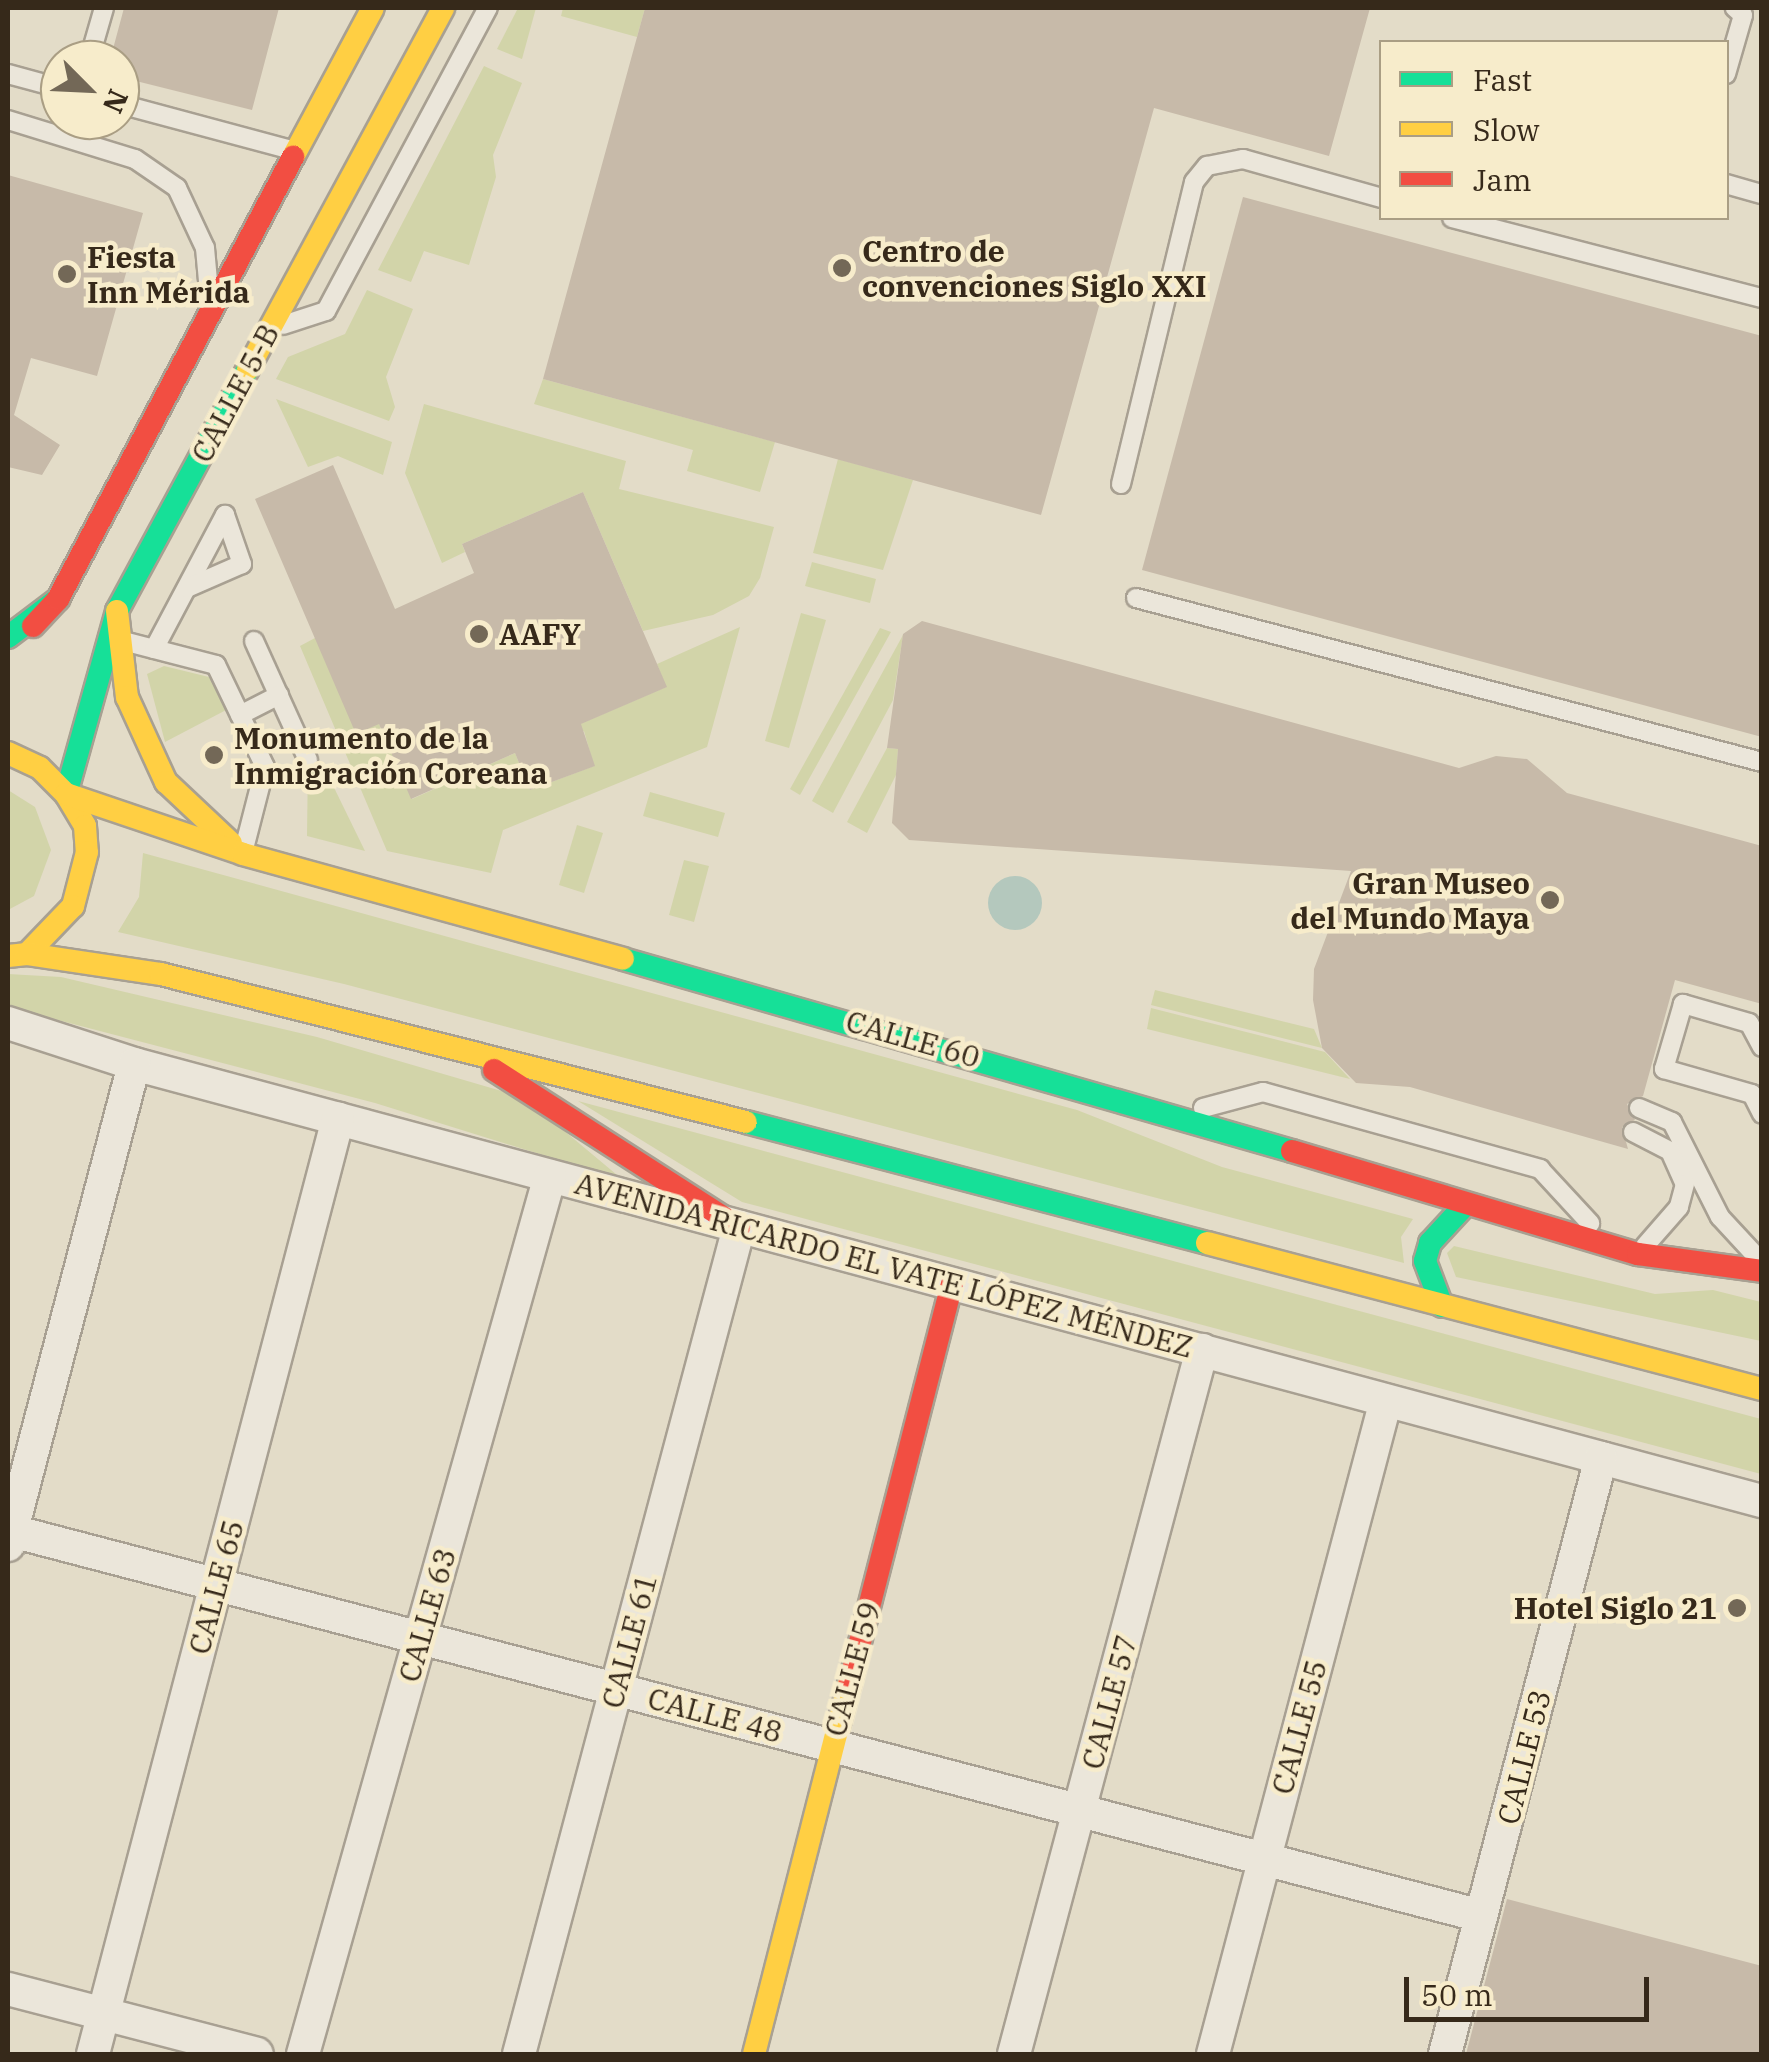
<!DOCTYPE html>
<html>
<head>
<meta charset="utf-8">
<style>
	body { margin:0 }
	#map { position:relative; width:1769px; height:2062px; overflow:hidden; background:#e3dcc8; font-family:"IBM Plex Serif",serif }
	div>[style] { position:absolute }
	.green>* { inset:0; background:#d2d4a9 }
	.water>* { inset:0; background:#b4c8bd }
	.round { border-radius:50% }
	.building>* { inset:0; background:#c7baa9 }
	.roads { filter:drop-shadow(2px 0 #a8a092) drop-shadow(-2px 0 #a8a092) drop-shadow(0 2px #a8a092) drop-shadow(0 -2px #a8a092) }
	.lane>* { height:18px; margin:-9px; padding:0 9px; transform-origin:9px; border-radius:9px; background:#ebe6da }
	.street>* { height:32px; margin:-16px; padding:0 16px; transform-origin:16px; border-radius:16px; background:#ebe6da }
	.fast>* { height:22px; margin:-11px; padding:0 11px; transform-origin:11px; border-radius:11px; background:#16e098 }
	.slow>* { height:22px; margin:-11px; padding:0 11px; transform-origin:11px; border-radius:11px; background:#ffcf43 }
	.jam>* { height:22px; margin:-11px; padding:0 11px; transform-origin:11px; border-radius:11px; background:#f24e42 }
	.dots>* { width:28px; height:28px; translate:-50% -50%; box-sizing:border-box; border:5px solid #f7eccb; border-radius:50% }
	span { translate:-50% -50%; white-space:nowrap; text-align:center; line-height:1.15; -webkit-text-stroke:9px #f7eccb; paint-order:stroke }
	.poi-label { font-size:30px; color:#36291a; font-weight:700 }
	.left { translate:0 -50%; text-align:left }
	.right { translate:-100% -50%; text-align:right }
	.street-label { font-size:30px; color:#36291a }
	.frame { position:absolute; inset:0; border:10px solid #36291a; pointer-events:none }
	.legend { position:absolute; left:1379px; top:40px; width:350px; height:180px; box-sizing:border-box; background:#f7eccb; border:2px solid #aa9e84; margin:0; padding:12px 18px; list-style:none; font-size:30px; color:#36291a }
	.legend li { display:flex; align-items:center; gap:20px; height:50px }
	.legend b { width:50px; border:2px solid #aa9e84 }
	.north { position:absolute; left:40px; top:40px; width:100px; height:100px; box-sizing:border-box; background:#f7eccb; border:2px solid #aa9e84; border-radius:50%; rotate:114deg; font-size:28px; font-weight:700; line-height:40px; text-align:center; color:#36291a }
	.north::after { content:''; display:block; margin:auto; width:35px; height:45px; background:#736857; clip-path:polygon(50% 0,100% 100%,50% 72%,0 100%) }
	.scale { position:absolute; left:1404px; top:1977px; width:245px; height:45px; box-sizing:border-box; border:5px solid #36291a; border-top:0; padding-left:12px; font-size:30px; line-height:35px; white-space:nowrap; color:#36291a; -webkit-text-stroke:8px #f7eccb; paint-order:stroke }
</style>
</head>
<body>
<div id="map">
	<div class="green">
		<i style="clip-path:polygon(518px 8px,536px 8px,522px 59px,497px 49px)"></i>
		<i style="clip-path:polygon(563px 8px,645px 8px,637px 37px,561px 16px)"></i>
		<i style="clip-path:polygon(484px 66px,522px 83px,493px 155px,496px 177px,469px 265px,424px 251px,411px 282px,378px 270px)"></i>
		<i style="clip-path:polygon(367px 290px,413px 309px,386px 377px,395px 407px,389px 421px,276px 379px,288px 357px,345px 334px)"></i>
		<i style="clip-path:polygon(543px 379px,775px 442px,760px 492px,687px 471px,693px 450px,534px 404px)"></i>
		<i style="clip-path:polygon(276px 399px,392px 442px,383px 475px,338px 456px,308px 467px)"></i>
		<i style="clip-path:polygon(424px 404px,626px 461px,619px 489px,774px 527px,760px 578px,749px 596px,713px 615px,643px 631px,583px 492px,462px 544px,465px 552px,442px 563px,405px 473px)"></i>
		<i style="clip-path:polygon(838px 459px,913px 480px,883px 570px,813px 553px)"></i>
		<i style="clip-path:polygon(812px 562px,876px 579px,870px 603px,805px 586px)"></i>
		<i style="clip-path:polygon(801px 613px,826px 620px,789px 748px,765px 741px)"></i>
		<i style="clip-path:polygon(740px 627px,707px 747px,503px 830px,491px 873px,387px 851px,300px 646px,315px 638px,379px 724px,412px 799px,515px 753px,530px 790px,594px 766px,584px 731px,562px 739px,559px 733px,666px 687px,657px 664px)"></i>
		<i style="clip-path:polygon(880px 628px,891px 632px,800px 795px,790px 789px)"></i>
		<i style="clip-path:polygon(903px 635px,893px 700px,833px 813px,812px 801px)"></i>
		<i style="clip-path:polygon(164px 666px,209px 677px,228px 709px,165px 742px,147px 674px)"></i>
		<i style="clip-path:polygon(887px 748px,898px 749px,896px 775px,867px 833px,847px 822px)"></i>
		<i style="clip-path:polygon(308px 760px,321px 761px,365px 851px,307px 836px)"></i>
		<i style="clip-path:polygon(8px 790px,35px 807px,51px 850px,34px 896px,8px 910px)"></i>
		<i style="clip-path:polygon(650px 792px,725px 813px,718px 837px,643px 816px)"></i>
		<i style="clip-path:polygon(577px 825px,603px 833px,584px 893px,559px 885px)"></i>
		<i style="clip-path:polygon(143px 853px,1077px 1110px,1222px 1167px,1413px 1219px,1401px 1237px,1404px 1263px,344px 984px,118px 932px,139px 897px)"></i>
		<i style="clip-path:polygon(684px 860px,709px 866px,694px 922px,669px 915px)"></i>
		<i style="clip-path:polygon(8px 974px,61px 977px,317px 1037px,525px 1098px,623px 1180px,375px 1103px,8px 1007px)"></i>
		<i style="clip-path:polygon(1155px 990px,1314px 1029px,1322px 1048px,1151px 1005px)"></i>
		<i style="clip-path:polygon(1151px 1008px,1325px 1052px,1350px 1079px,1147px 1029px)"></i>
		<i style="clip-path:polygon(578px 1101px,1761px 1419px,1761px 1474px,742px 1202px)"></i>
		<i style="clip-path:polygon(1454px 1246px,1655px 1294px,1713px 1290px,1761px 1302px,1761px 1341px,1456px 1277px,1447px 1253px)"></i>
	</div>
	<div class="water">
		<i class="round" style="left:988px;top:876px;width:54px;height:54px"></i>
	</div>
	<div class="building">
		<i style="clip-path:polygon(124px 8px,279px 8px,252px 110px,120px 77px,120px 60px,110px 60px)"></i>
		<i style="clip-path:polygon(645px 8px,1370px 8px,1329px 156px,1154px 108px,1041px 515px,543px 379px)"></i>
		<i style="clip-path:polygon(8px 175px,143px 213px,97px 376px,31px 358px,14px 415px,60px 445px,42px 475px,8px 467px)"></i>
		<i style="clip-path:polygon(1243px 197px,1762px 336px,1762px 737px,1142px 570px)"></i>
		<i style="clip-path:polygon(333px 465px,395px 609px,474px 573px,462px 544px,583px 492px,667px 687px,581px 724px,595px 766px,530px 790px,515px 753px,411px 799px,379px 724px,356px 734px,255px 499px)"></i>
		<i style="clip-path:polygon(922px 621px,1459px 768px,1496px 756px,1527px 759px,1567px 793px,1762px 846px,1762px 1004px,1675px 980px,1643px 1096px,1627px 1104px,1635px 1120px,1622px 1127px,1628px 1149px,1410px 1087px,1356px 1083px,1322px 1048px,1313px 1000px,1314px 969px,1351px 871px,909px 840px,892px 823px,898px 749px,887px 748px,903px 634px)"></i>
		<i style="clip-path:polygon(1507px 1899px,1762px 1966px,1762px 2054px,1466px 2054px)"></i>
	</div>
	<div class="roads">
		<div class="lane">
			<i style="left:89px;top:60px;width:54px;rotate:-73.9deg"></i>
			<i style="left:8px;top:74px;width:54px;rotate:15.1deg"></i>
			<i style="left:1726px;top:74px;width:61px;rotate:-73.9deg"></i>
			<i style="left:1743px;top:15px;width:11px;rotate:-139deg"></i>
			<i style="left:120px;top:104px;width:182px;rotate:15deg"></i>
			<i style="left:8px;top:120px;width:133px;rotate:17.1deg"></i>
			<i style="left:135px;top:159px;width:51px;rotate:34.6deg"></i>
			<i style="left:177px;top:188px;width:66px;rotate:65deg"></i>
			<i style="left:205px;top:248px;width:44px;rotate:84.8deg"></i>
			<i style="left:1726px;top:184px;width:37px;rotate:16deg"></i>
			<i style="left:1452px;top:218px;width:320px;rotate:14.5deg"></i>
			<i style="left:283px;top:325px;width:45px;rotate:-18deg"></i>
			<i style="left:326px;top:311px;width:344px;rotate:-61.9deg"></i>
			<i style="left:1121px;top:484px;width:311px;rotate:-76.4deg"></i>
			<i style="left:1194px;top:182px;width:21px;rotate:-51deg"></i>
			<i style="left:1207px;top:166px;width:37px;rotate:-11deg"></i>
			<i style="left:1243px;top:159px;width:144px;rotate:15.7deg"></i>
			<i style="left:1136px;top:598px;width:647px;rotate:14.68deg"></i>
			<i style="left:254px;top:641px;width:131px;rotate:65.6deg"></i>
			<i style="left:127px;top:642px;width:92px;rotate:14.5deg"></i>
			<i style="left:216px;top:665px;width:113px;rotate:64.3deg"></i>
			<i style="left:265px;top:767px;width:85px;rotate:104.4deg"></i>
			<i style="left:154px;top:649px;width:152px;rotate:-62.1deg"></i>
			<i style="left:225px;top:515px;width:52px;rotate:70.9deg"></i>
			<i style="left:242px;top:564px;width:60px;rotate:156.4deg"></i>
			<i style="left:240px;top:715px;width:44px;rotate:-27.1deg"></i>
			<i style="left:1762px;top:1047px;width:27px;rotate:-118deg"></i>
			<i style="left:1749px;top:1023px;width:69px;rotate:-163.9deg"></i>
			<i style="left:1683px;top:1004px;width:68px;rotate:106.3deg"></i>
			<i style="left:1664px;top:1069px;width:91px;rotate:15.9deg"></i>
			<i style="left:1752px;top:1094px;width:22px;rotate:63deg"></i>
			<i style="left:1203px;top:1108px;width:62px;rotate:-14.9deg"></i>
			<i style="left:1263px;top:1092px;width:288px;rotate:15.5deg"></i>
			<i style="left:1540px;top:1169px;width:74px;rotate:47.2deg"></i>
			<i style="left:1639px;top:1108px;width:36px;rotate:23deg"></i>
			<i style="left:1672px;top:1122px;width:106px;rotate:63.2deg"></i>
			<i style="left:1720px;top:1217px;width:56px;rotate:47.2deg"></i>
			<i style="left:1633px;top:1132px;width:42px;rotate:27.2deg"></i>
			<i style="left:1670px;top:1151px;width:36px;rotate:66deg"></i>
			<i style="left:1685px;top:1184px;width:24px;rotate:105deg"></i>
			<i style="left:1679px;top:1207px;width:52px;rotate:131.1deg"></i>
		</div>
		<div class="street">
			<i style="left:8px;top:1023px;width:133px;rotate:18deg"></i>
			<i style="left:134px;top:1064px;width:1686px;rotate:15.03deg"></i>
			<i style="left:8px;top:1530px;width:1523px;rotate:14.68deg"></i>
			<i style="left:8px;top:1545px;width:497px;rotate:-75.3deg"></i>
			<i style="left:8px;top:1989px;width:257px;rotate:14.6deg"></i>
			<i style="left:93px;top:2054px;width:967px;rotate:-75.32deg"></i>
			<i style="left:303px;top:2054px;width:912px;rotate:-74.29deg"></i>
			<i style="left:519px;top:2054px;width:856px;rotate:-75.1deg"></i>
			<i style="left:1014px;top:2054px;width:729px;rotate:-75.05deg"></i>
			<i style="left:1213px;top:2054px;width:676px;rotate:-75.18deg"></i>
			<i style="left:1445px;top:2054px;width:616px;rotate:-75.33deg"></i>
		</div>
		<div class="fast">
			<i style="left:8px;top:637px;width:63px;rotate:-37.2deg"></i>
			<i style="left:66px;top:794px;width:190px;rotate:-74.4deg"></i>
			<i style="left:117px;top:611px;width:275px;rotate:-61.6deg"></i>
			<i style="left:623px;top:959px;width:696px;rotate:16.01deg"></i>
			<i style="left:746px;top:1122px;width:477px;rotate:14.7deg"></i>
			<i style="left:1442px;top:1306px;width:48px;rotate:-110.7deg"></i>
			<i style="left:1425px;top:1261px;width:19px;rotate:-74deg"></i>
			<i style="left:1430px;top:1243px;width:53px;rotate:-47.3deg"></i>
		</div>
		<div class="slow">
			<i style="left:293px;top:157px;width:169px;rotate:-61.8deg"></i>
			<i style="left:248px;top:369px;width:410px;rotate:-61.6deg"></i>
			<i style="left:117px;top:611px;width:87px;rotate:83.4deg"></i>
			<i style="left:127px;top:697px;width:94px;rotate:65.4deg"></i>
			<i style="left:166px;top:782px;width:89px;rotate:43.2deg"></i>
			<i style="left:8px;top:753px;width:35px;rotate:25deg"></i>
			<i style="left:40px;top:768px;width:37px;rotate:45deg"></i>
			<i style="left:66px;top:794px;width:37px;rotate:59deg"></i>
			<i style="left:85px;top:826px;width:26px;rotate:86deg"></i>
			<i style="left:87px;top:852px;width:56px;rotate:104.5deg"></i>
			<i style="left:73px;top:906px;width:66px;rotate:133.8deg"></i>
			<i style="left:27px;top:954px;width:19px;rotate:174deg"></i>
			<i style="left:66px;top:794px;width:187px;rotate:18.7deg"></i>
			<i style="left:243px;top:854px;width:394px;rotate:15.4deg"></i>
			<i style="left:27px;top:954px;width:135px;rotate:8.5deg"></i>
			<i style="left:161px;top:974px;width:603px;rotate:14.2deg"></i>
			<i style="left:1207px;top:1243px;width:574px;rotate:14.74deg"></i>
			<i style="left:754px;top:2054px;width:381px;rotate:-75.6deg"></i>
		</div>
		<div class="jam">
			<i style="left:33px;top:626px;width:37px;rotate:-47deg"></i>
			<i style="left:58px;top:599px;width:501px;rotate:-62deg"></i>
			<i style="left:494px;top:1070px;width:291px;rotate:32.7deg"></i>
			<i style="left:1292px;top:1151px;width:361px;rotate:16.6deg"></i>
			<i style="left:1638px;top:1254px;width:125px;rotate:7.8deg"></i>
			<i style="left:849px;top:1685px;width:414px;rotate:-75.6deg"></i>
		</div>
	</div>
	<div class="dots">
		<i style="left:842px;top:268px;background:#736857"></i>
		<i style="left:67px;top:274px;background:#736857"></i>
		<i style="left:479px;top:634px;background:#736857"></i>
		<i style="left:214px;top:755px;background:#736857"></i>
		<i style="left:1550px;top:900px;background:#736857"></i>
		<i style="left:1737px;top:1608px;background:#736857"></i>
	</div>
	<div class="poi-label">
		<span class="left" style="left:862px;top:268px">Centro de<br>convenciones Siglo XXI</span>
		<span class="left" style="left:87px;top:274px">Fiesta<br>Inn Mérida</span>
		<span class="left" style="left:499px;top:634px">AAFY</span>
		<span class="left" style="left:234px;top:755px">Monumento de la<br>Inmigración Coreana</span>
		<span class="right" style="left:1530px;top:900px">Gran Museo<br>del Mundo Maya</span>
		<span class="right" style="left:1717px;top:1608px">Hotel Siglo 21</span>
	</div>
	<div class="street-label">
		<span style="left:235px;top:393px;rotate:-62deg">CALLE 5-B</span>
		<span style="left:913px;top:1039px;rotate:16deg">CALLE 60</span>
		<span style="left:884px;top:1265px;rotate:15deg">AVENIDA RICARDO EL VATE LÓPEZ MÉNDEZ</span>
		<span style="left:216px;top:1587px;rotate:-75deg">CALLE 65</span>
		<span style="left:427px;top:1615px;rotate:-74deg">CALLE 63</span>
		<span style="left:629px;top:1641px;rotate:-75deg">CALLE 61</span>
		<span style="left:852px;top:1669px;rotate:-75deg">CALLE 59</span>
		<span style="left:1109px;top:1702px;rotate:-75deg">CALLE 57</span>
		<span style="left:715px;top:1715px;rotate:15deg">CALLE 48</span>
		<span style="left:1299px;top:1727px;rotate:-75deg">CALLE 55</span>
		<span style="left:1524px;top:1757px;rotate:-76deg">CALLE 53</span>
	</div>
	<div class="frame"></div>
	<ul class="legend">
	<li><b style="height:12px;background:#16e098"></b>Fast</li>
	<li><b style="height:12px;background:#ffcf43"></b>Slow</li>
	<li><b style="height:12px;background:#f24e42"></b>Jam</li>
	</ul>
	<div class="north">N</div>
	<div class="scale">50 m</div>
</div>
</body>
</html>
